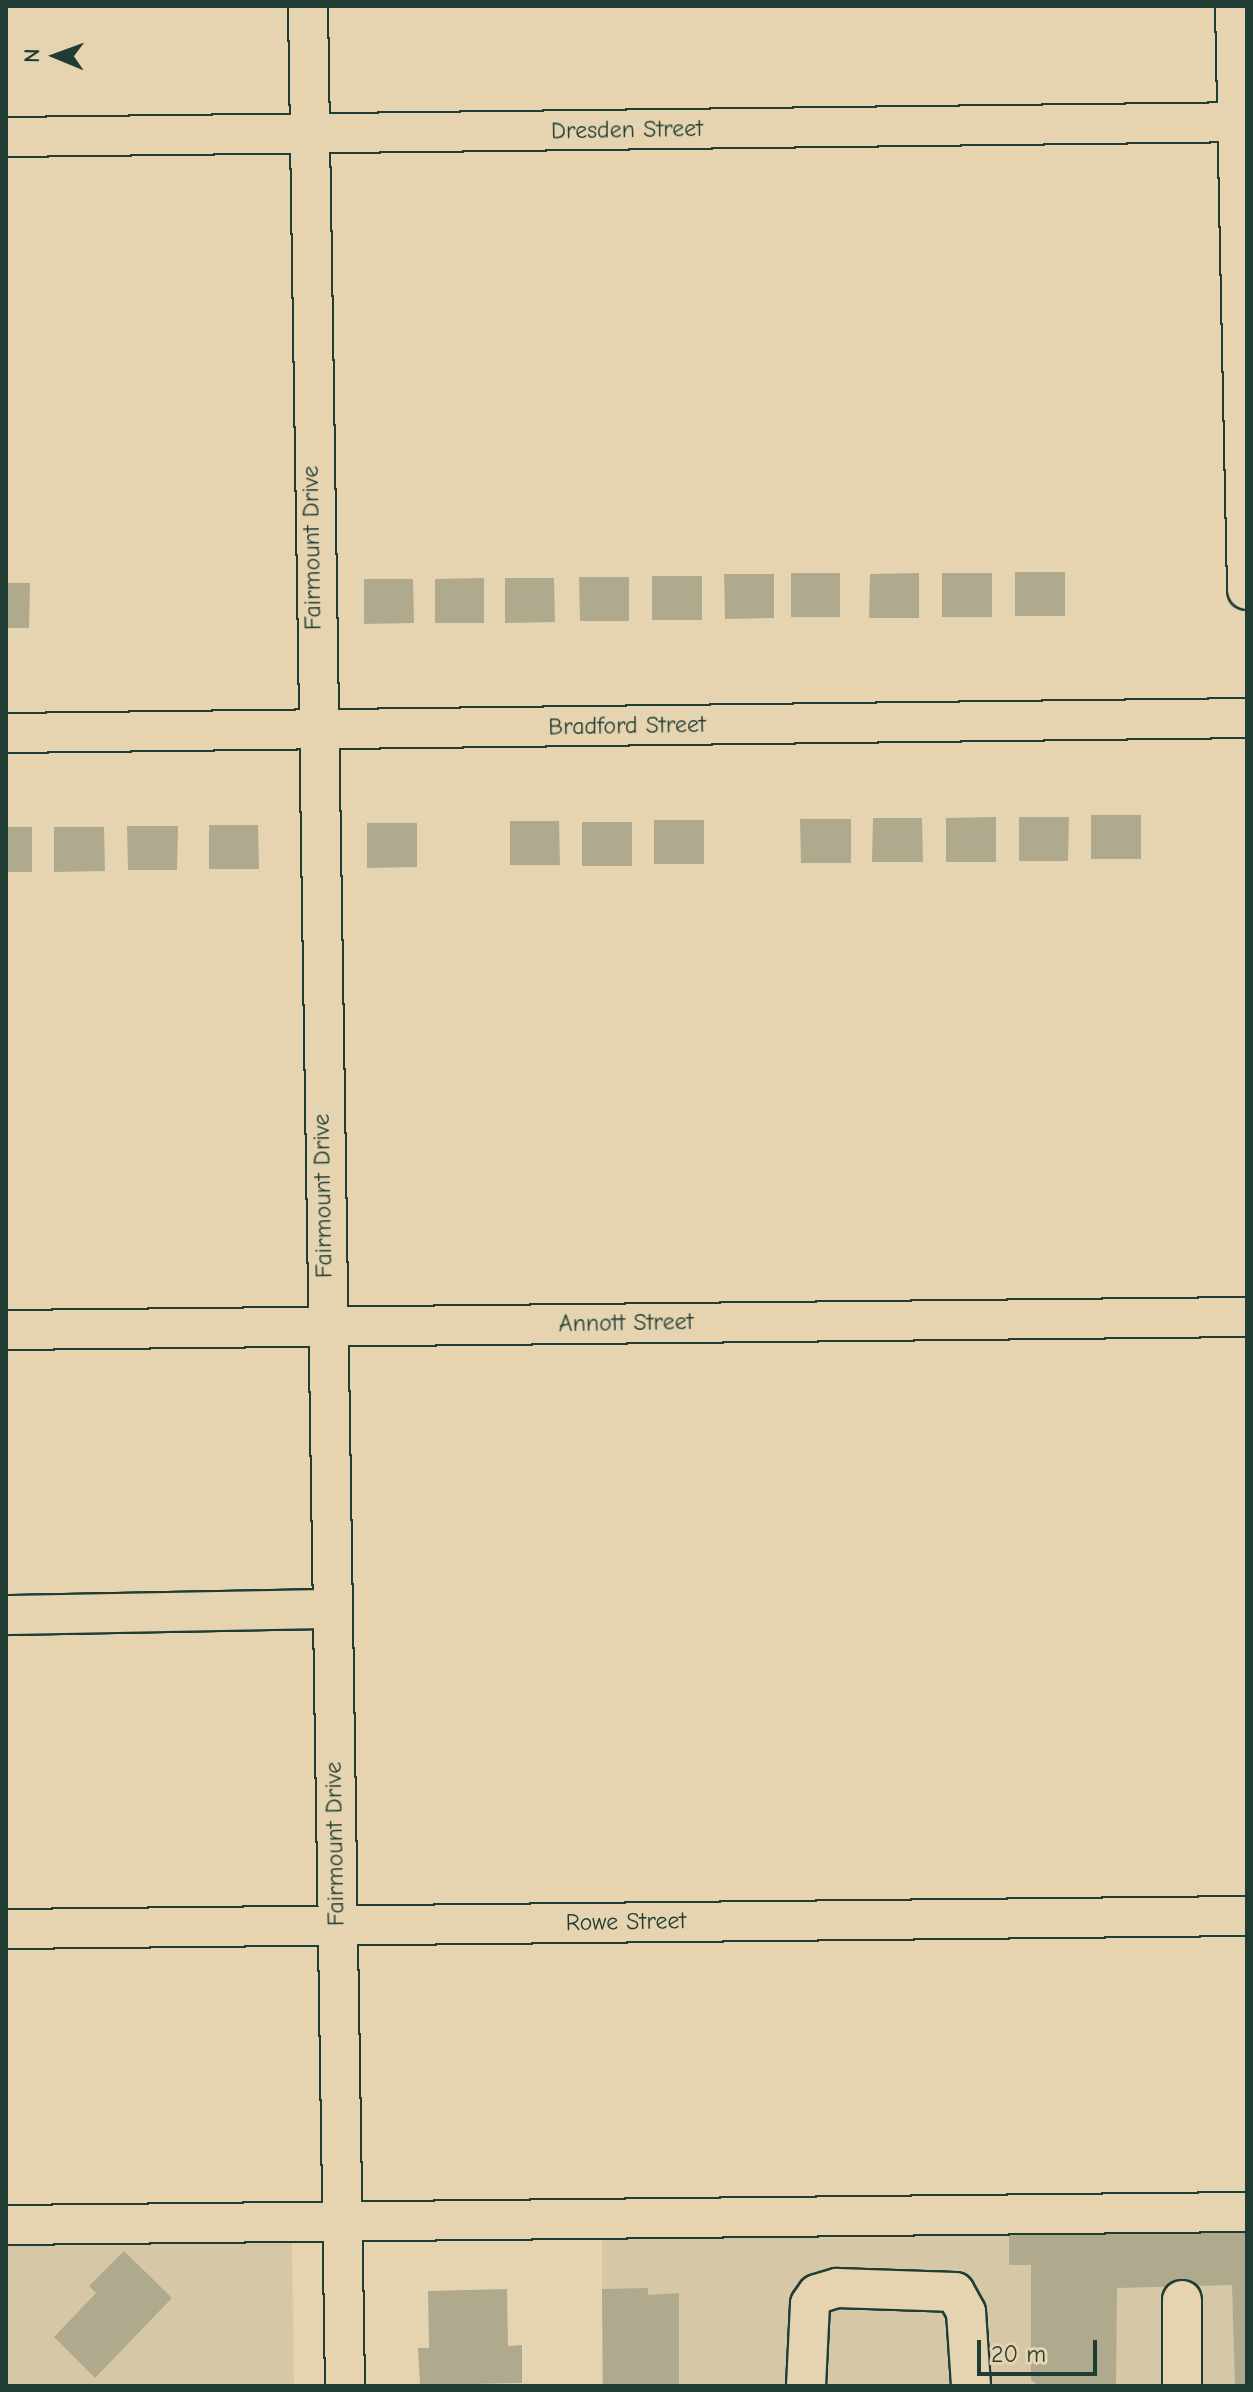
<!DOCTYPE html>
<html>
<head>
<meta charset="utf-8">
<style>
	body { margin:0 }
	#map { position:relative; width:1253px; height:2392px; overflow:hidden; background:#e6d4b1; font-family:"Comic Neue",sans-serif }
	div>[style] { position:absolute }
	.built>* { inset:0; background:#d6c7a6 }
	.building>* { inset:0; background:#afaa8e }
	.roads { filter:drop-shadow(2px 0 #1f3d34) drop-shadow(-2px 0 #1f3d34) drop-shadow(0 2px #1f3d34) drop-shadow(0 -2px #1f3d34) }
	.minor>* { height:38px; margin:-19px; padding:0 19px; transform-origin:19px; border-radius:19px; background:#e6d4b1 }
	span { translate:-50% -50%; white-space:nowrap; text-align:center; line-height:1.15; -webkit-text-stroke:7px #e6d4b1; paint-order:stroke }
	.street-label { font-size:24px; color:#1f3d34 }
	.frame { position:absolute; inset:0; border:8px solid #1f3d34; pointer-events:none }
	.north { position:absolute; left:16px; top:16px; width:80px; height:80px; -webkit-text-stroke:6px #e6d4b1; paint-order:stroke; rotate:271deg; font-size:22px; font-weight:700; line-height:32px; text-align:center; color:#1f3d34 }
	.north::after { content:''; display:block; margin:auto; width:28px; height:36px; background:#1f3d34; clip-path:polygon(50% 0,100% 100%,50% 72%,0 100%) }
	.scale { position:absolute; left:977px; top:2340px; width:120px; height:36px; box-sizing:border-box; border:4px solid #1f3d34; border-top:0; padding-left:10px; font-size:24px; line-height:28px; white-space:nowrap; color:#1f3d34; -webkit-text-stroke:6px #e6d4b1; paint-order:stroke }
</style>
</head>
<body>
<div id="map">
	<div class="built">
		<i style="clip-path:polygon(1247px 2228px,1247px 2386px,602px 2386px,602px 2239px)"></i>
		<i style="clip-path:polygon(292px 2239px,294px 2386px,6px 2386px,6px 2243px)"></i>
	</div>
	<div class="building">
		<i style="clip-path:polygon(1015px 572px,1065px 572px,1065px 616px,1015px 616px)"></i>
		<i style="clip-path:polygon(791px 573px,840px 573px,840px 617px,791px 617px)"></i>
		<i style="clip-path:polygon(919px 573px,919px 618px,869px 618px,870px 574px)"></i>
		<i style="clip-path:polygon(942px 573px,992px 573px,992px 617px,942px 617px)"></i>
		<i style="clip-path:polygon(724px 574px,774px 574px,774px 618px,725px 619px)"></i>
		<i style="clip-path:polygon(652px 576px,702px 576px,702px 620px,652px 620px)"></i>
		<i style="clip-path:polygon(579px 577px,629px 577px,629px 621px,580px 621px)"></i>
		<i style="clip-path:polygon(484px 578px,484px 623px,435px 623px,435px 579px)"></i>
		<i style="clip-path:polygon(505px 578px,554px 578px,555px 622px,505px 623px)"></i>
		<i style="clip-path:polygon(364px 579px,413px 579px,414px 623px,364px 624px)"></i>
		<i style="clip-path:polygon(6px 583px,30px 583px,29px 628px,6px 628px)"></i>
		<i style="clip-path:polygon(1091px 815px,1141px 815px,1141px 859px,1091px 859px)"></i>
		<i style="clip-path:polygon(996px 817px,996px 862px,946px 862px,946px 818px)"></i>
		<i style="clip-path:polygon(1019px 817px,1069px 817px,1068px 861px,1019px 861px)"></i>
		<i style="clip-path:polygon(873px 818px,922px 818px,923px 862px,872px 862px)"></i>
		<i style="clip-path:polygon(800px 819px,851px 819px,851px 863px,801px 863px)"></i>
		<i style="clip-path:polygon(654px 820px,704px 820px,704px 864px,654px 864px)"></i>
		<i style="clip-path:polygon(510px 821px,559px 821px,560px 865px,510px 865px)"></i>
		<i style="clip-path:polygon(582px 822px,632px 822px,632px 866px,582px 866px)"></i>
		<i style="clip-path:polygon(367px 823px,417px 823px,417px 867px,367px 868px)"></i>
		<i style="clip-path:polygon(209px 825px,258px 825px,259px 869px,209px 869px)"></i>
		<i style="clip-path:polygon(127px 826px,178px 826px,177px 870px,128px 870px)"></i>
		<i style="clip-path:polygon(6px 827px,32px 827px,32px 872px,6px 872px)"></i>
		<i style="clip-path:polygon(54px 827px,104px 827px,105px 871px,54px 872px)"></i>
		<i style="clip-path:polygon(1247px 2229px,1247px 2386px,1235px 2386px,1232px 2285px,1117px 2288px,1116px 2386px,1039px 2386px,1031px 2380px,1031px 2265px,1009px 2265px,1009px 2231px)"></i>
		<i style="clip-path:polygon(124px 2251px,172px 2298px,95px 2378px,54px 2337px,96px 2293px,89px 2286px)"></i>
		<i style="clip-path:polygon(648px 2288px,648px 2295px,679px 2293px,679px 2386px,603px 2386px,602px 2289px)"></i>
		<i style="clip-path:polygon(507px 2289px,508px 2346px,522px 2345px,522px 2383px,420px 2385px,418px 2348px,429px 2348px,428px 2291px)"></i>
	</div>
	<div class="roads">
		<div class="minor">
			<i style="left:308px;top:6px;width:2380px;rotate:89.11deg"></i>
			<i style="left:1235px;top:6px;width:584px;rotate:88.82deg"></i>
			<i style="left:6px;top:137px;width:1241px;rotate:-0.69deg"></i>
			<i style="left:6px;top:733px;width:1241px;rotate:-0.69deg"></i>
			<i style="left:6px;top:1330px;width:1241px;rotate:-0.6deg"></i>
			<i style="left:6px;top:1615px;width:325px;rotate:-1.1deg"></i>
			<i style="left:6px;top:1929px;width:1241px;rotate:-0.6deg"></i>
			<i style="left:6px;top:2225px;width:1241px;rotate:-0.6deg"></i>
			<i style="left:806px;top:2386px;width:82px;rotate:-87.2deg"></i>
			<i style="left:810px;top:2304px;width:12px;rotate:-55deg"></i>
			<i style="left:817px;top:2294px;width:21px;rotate:-17deg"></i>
			<i style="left:837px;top:2288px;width:118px;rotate:1.9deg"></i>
			<i style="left:955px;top:2292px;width:23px;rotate:61deg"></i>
			<i style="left:966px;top:2312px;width:74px;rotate:86.1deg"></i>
			<i style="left:1182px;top:2386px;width:86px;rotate:-90deg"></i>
		</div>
	</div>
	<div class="street-label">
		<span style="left:627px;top:130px;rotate:-1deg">Dresden Street</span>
		<span style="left:312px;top:548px;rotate:-91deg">Fairmount Drive</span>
		<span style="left:627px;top:726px;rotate:-1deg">Bradford Street</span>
		<span style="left:323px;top:1196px;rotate:-91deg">Fairmount Drive</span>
		<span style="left:626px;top:1323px;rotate:-1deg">Annott Street</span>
		<span style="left:335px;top:1844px;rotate:-91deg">Fairmount Drive</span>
		<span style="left:626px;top:1922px;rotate:-1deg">Rowe Street</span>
	</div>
	<div class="frame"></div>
	<div class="north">N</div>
	<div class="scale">20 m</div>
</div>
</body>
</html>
